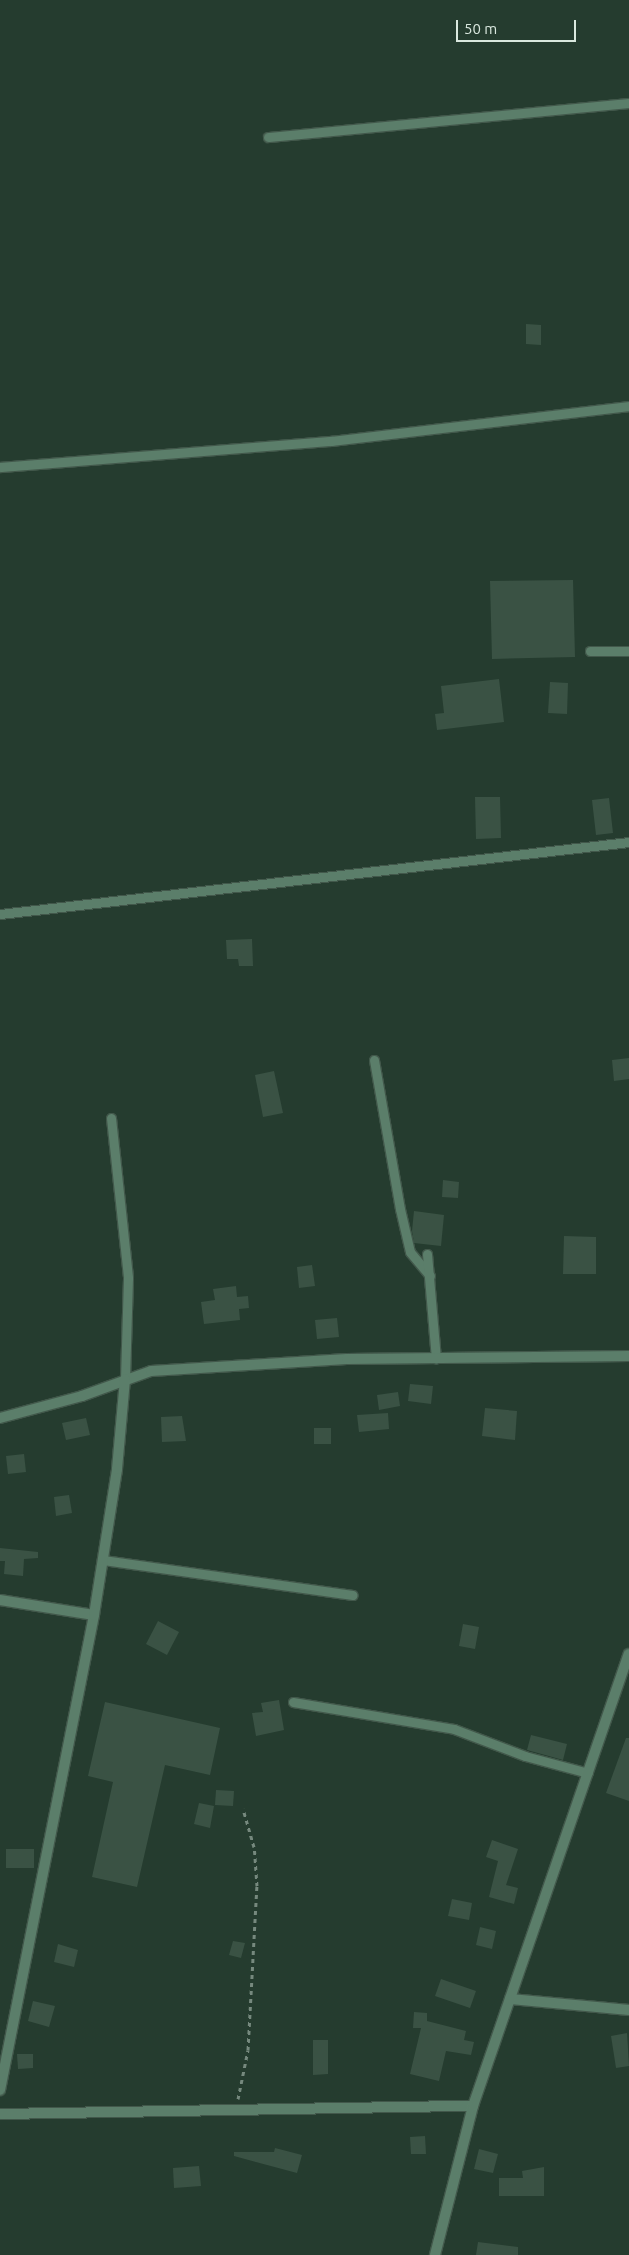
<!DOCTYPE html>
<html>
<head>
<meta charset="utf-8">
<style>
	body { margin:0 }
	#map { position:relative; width:629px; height:2255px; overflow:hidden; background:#253c2f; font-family:Ubuntu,sans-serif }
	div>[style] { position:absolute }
	.building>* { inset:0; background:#3a5244 }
	.path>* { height:3px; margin-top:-1.5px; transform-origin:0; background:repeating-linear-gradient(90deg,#76897e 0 4px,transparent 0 8px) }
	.roads { filter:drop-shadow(1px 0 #42584b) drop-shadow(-1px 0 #42584b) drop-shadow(0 1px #42584b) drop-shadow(0 -1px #42584b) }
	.lane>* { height:9px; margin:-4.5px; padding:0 4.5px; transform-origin:4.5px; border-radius:4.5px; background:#5b7e6a }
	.street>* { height:10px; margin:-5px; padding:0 5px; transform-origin:5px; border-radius:5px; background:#5b7e6a }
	span { translate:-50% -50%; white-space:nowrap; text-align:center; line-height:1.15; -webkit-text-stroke:5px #253c2f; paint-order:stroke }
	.scale { position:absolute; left:456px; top:20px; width:120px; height:22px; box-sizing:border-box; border:2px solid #dae8df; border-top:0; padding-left:6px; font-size:15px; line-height:18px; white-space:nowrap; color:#dae8df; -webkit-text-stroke:4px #253c2f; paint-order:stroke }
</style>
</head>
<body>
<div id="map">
	<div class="building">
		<i style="clip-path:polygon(526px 324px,541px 325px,541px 345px,526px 344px)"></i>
		<i style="clip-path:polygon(573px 580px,575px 657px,492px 659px,490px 581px)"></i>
		<i style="clip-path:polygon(499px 679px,504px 722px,437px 730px,435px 714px,444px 713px,441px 686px)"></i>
		<i style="clip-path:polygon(550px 682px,568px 683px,567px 714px,548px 713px)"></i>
		<i style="clip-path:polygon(475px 797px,500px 797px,501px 838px,476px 839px)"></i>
		<i style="clip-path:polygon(609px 798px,613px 833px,596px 835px,592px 800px)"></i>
		<i style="clip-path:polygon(252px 939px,253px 966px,239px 966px,238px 959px,227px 959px,226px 940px)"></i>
		<i style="clip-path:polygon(629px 1058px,629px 1079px,614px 1081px,612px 1060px)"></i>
		<i style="clip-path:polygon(274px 1071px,283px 1113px,263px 1117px,255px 1075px)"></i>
		<i style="clip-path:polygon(443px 1180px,459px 1182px,458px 1198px,442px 1197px)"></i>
		<i style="clip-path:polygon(414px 1211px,444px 1215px,441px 1246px,414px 1243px,412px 1231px)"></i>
		<i style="clip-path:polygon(564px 1236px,596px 1237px,596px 1274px,563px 1274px)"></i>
		<i style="clip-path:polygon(312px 1265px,315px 1286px,299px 1288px,297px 1267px)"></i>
		<i style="clip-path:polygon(236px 1286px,237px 1297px,248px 1296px,249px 1308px,239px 1309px,240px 1320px,204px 1324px,201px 1302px,215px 1300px,213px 1289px)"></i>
		<i style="clip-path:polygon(337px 1318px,339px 1337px,317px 1339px,315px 1320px)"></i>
		<i style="clip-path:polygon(410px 1384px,433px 1386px,431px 1404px,408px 1401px)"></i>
		<i style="clip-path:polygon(398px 1392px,400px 1406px,379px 1410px,377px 1395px)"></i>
		<i style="clip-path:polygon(485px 1408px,517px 1411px,515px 1440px,482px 1436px)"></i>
		<i style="clip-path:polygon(388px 1413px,389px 1429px,359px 1432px,357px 1415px)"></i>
		<i style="clip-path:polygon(182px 1416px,186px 1441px,162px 1442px,161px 1417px)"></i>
		<i style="clip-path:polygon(86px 1418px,90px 1435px,66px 1440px,62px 1423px)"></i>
		<i style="clip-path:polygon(314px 1428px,331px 1428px,331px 1444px,314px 1444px)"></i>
		<i style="clip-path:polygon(24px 1454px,26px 1472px,8px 1474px,6px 1456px)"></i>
		<i style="clip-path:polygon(69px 1495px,72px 1513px,56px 1516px,54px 1497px)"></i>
		<i style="clip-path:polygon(0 1548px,38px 1552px,38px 1558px,24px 1559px,23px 1576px,4px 1574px,5px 1561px,0 1561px)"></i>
		<i style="clip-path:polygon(158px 1621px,179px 1632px,167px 1655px,146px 1644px)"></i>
		<i style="clip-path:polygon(463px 1624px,479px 1627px,475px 1649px,459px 1646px)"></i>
		<i style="clip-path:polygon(279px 1700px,284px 1730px,256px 1736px,252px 1713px,263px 1712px,261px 1703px)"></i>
		<i style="clip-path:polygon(105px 1702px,220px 1728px,210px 1775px,165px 1765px,137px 1887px,92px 1877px,113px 1782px,88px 1776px)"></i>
		<i style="clip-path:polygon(531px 1735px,567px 1744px,563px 1760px,527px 1750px)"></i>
		<i style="clip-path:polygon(626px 1738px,629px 1738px,629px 1801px,606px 1793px)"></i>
		<i style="clip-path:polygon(216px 1790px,234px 1791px,233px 1806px,215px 1805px)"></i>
		<i style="clip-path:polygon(199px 1803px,214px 1806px,210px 1828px,194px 1824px)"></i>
		<i style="clip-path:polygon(492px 1840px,518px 1849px,506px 1885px,518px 1888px,514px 1904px,489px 1897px,498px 1861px,486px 1857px)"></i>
		<i style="clip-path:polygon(6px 1849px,34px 1849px,34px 1868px,6px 1868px)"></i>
		<i style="clip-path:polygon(452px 1899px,472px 1903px,469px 1920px,448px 1916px)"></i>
		<i style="clip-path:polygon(480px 1927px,496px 1931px,492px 1949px,476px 1945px)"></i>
		<i style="clip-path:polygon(233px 1941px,245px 1943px,241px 1958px,229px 1955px)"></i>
		<i style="clip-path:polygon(58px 1944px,78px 1950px,74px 1967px,54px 1962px)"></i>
		<i style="clip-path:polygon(441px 1979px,476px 1991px,470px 2008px,435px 1996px)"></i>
		<i style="clip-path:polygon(33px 2001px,55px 2006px,49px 2027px,28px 2021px)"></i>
		<i style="clip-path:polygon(414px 2012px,427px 2013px,427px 2021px,466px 2031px,464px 2040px,474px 2042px,471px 2055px,446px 2051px,439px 2081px,410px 2074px,421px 2028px,413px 2028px)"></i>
		<i style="clip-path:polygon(627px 2033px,629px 2066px,616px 2068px,611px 2036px)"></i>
		<i style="clip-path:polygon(313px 2040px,328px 2040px,328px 2074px,313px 2075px)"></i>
		<i style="clip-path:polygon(17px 2054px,33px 2054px,33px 2068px,18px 2069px)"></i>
		<i style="clip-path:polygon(425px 2136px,426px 2154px,411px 2154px,410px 2137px)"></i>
		<i style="clip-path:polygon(275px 2148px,302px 2155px,297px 2173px,234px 2156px,234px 2152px,274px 2152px)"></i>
		<i style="clip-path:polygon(479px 2149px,498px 2154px,493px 2173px,474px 2169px)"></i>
		<i style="clip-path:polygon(199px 2166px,201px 2186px,174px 2188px,173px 2168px)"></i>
		<i style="clip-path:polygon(544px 2167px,544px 2196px,499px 2196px,499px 2178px,523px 2178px,522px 2171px)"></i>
		<i style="clip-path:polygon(478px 2242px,518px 2247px,518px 2255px,476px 2255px)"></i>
	</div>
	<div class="path">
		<i style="left:238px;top:2099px;width:50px;rotate:-78.5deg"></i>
		<i style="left:248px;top:2050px;width:164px;rotate:-86.9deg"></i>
		<i style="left:257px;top:1886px;width:39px;rotate:-94deg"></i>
		<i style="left:254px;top:1847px;width:40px;rotate:-106deg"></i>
	</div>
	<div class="roads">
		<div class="lane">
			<i style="left:268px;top:137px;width:363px;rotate:-5.4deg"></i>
			<i style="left:0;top:467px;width:332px;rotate:-4.5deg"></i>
			<i style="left:331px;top:441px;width:300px;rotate:-6.7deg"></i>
			<i style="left:590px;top:651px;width:39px"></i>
			<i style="left:0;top:914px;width:633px;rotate:-6.53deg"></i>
			<i style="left:374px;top:1060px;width:151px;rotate:80.1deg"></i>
			<i style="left:400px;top:1209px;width:44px;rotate:76.9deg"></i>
			<i style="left:410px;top:1252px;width:31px;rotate:50deg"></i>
			<i style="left:111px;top:1118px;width:161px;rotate:83.9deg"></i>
			<i style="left:128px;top:1278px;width:101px;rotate:91.7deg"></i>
			<i style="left:427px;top:1254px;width:105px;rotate:85.1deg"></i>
			<i style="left:103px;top:1560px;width:252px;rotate:8deg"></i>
			<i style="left:293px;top:1702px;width:163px;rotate:9.5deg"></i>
			<i style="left:454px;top:1729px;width:76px;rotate:20.8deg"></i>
			<i style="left:525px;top:1756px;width:65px;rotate:15.1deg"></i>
		</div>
		<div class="street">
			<i style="left:0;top:1418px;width:85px;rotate:-15deg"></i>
			<i style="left:82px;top:1396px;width:73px;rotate:-19.9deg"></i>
			<i style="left:151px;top:1371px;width:196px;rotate:-3.5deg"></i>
			<i style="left:347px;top:1359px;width:282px;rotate:-0.6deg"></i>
			<i style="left:0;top:1600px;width:95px;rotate:9.1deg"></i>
			<i style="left:510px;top:1999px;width:120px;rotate:5.3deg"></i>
			<i style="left:0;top:2090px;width:484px;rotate:-78.8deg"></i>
			<i style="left:94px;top:1615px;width:148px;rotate:-81deg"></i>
			<i style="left:117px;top:1469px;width:90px;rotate:-84.9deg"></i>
			<i style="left:0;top:2114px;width:473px;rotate:-1deg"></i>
			<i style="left:435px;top:2255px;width:154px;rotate:-75.7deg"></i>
			<i style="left:473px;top:2106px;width:478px;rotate:-71deg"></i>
		</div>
	</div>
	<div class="scale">50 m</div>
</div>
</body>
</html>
